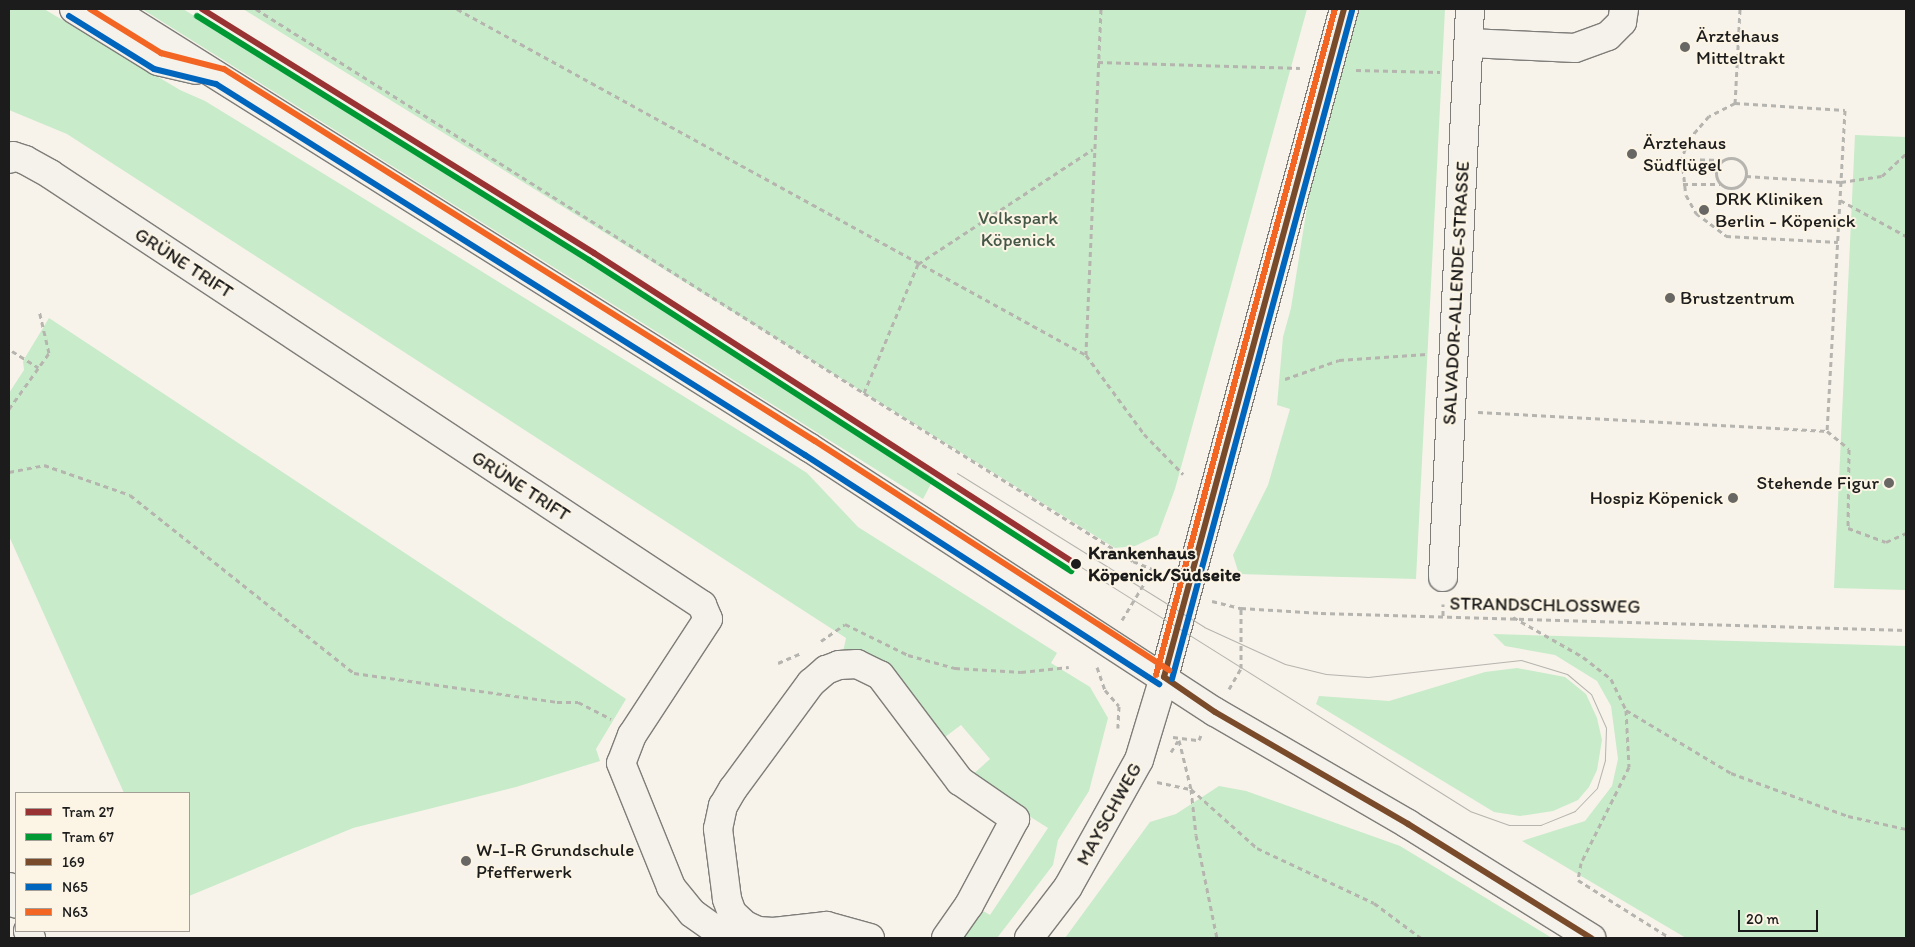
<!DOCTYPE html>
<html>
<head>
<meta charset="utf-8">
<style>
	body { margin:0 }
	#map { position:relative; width:1915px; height:947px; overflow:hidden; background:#f7f3ea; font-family:Itim,sans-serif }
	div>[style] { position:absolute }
	.green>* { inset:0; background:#c8ebc9 }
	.path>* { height:3px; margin-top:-1.5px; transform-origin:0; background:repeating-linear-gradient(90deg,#b6b4af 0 5px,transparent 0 9px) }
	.path>.ring { margin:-1.5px; padding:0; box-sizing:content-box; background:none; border:3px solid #b6b4af; border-radius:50% }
	.roads { filter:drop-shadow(1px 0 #7f7d79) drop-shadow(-1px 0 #7f7d79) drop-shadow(0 1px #7f7d79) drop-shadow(0 -1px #7f7d79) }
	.minor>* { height:28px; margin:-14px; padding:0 14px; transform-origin:14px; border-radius:14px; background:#f5f2ec }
	.major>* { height:28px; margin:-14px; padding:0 14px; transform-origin:14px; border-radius:14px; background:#f5f2ec }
	.tram>* { height:1px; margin:-0.5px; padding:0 0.5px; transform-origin:0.5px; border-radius:0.5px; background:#b6b4af }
	.bus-1>* { height:6px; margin:-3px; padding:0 3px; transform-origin:3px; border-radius:3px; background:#7a4b2a }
	.bus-2>* { height:6px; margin:-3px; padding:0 3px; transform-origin:3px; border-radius:3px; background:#0065bd }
	.bus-3>* { height:6px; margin:-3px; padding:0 3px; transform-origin:3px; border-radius:3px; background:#f26522 }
	.tram-1>* { height:6px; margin:-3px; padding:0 3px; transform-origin:3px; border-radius:3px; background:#933 }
	.tram-2>* { height:6px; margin:-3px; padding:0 3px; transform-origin:3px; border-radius:3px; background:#093 }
	.dots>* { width:14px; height:14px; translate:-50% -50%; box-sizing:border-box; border:2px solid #fcf5e5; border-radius:50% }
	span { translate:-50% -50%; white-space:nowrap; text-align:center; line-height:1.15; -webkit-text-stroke:4px #fcf5e5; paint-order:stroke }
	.poi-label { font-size:19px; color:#1c1c1c }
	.left { translate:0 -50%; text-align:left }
	.right { translate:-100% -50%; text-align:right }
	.park-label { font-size:19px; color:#445848 }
	.street-label { font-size:19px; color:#1c1c1c }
	.stop-label { font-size:19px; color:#1c1c1c; font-weight:700 }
	.frame { position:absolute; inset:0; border:10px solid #1c1c1c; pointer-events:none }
	.legend { position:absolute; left:15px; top:792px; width:175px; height:140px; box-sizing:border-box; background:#fcf5e5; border:1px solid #a29e95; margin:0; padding:6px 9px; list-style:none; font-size:15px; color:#1c1c1c }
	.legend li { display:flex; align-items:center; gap:10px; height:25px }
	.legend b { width:25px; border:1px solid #a29e95 }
	.scale { position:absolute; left:1738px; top:910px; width:80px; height:22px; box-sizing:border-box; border:2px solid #1c1c1c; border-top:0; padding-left:6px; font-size:15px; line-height:18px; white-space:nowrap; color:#1c1c1c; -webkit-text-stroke:4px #fcf5e5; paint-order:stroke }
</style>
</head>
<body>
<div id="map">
	<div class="green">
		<i style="clip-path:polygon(9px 9px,44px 9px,180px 90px,205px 101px,350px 190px,782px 457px,807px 473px,858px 527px,1057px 653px,1051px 663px,1090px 687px,1108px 718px,1089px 791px,1058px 840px,1053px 865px,997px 938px,960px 938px,980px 909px,990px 915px,1048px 828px,969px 778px,990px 759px,961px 725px,941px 740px,841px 662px,846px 638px,67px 134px,9px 110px)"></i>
		<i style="clip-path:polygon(142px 9px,183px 9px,934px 478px,923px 499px)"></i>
		<i style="clip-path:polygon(243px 9px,1307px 9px,1175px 489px,1158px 535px,1135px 546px,1115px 548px)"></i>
		<i style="clip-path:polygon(1358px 9px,1445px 9px,1416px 579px,1239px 574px,1233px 555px,1268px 485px,1290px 409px,1277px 405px,1283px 337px,1291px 308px,1311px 182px)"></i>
		<i style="clip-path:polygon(1855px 135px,1906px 137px,1906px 590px,1834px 588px)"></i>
		<i style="clip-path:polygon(49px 318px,626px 699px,596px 749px,600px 761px,516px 787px,353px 828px,189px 896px,189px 793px,124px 793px,9px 536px,9px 393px,24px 370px,23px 361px)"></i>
		<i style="clip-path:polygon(1493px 634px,1906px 646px,1906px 938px,1686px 938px,1522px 841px,1585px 821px,1612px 786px,1618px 759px,1611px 706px,1597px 681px,1555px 655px,1505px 646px)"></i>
		<i style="clip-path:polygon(1517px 668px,1565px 677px,1586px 694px,1597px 718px,1602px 740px,1597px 770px,1589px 787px,1578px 800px,1553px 811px,1520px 816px,1494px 812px,1316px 704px,1319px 696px,1389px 701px,1485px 672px)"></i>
		<i style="clip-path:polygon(1219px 786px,1246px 791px,1400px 846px,1552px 938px,1065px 938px,1150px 822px,1176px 814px)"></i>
	</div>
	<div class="path">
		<i style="left:256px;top:9px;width:719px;rotate:32.28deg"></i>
		<i style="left:864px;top:393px;width:317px;rotate:32deg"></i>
		<i style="left:1133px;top:561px;width:33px;rotate:23deg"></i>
		<i style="left:457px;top:9px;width:718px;rotate:28.81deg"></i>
		<i style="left:1101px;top:9px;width:346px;rotate:92.5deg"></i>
		<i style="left:1086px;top:355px;width:98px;rotate:53.7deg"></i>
		<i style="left:1144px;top:434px;width:56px;rotate:45.7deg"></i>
		<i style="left:1740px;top:9px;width:94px;rotate:93deg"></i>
		<i style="left:1735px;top:103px;width:29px;rotate:153deg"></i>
		<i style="left:1709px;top:116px;width:32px;rotate:131deg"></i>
		<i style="left:1688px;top:140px;width:20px;rotate:108deg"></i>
		<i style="left:1682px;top:159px;width:36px;rotate:84deg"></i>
		<i style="left:1686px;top:195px;width:21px;rotate:61deg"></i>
		<i style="left:1696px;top:213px;width:38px;rotate:37deg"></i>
		<i style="left:1726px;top:236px;width:112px;rotate:3.1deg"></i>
		<i style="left:1098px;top:62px;width:202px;rotate:1.7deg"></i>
		<i style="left:1356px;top:70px;width:84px;rotate:1.4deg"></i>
		<i style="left:1735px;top:103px;width:110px;rotate:3.6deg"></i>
		<i style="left:1845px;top:110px;width:322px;rotate:93.2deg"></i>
		<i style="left:1827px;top:431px;width:28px;rotate:39deg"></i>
		<i style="left:1849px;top:449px;width:79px;rotate:90.7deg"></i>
		<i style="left:1848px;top:528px;width:40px;rotate:20.2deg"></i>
		<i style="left:1886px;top:542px;width:22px;rotate:-24deg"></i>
		<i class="ring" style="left:1716px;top:158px;width:27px;height:27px"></i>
		<i style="left:1682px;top:159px;width:40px;rotate:1.4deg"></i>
		<i style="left:1746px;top:176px;width:95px;rotate:3.6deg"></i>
		<i style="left:1841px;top:182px;width:41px;rotate:-8.3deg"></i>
		<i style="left:1882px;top:176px;width:33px;rotate:-43deg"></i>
		<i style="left:1683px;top:184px;width:37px"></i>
		<i style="left:1840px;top:200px;width:75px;rotate:28.6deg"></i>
		<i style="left:12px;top:351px;width:31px;rotate:32deg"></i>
		<i style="left:1285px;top:379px;width:57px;rotate:-19.4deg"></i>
		<i style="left:1339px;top:360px;width:88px;rotate:-3.9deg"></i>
		<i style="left:864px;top:393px;width:140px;rotate:-67.3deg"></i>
		<i style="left:918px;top:264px;width:209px;rotate:-33.3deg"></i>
		<i style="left:9px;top:409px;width:69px;rotate:-54.5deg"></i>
		<i style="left:49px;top:353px;width:44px;rotate:-103.1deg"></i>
		<i style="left:1478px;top:412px;width:350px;rotate:3.1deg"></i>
		<i style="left:9px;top:472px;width:36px;rotate:-11deg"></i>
		<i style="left:44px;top:465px;width:91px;rotate:19.2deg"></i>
		<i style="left:130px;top:495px;width:286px;rotate:38.5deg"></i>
		<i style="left:354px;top:673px;width:205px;rotate:8.1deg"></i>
		<i style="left:557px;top:702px;width:21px"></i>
		<i style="left:578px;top:702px;width:37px;rotate:27deg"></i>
		<i style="left:1212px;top:601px;width:30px;rotate:14deg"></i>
		<i style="left:1241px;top:608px;width:80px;rotate:3.6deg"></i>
		<i style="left:1321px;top:613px;width:585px;rotate:1.66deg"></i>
		<i style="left:1443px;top:616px;width:12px;rotate:-90deg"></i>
		<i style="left:1513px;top:617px;width:81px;rotate:29.7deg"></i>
		<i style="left:1583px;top:657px;width:36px;rotate:38deg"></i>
		<i style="left:1611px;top:679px;width:34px;rotate:64deg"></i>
		<i style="left:1626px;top:710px;width:57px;rotate:87deg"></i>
		<i style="left:1629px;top:767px;width:107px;rotate:116.6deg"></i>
		<i style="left:1581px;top:863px;width:17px;rotate:100deg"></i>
		<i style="left:1578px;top:880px;width:109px;rotate:32.2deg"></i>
		<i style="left:1122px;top:620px;width:60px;rotate:-58.7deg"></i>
		<i style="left:821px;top:641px;width:29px;rotate:-35deg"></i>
		<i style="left:845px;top:624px;width:70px;rotate:26.2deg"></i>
		<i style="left:908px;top:655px;width:49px;rotate:15.5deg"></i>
		<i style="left:955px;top:668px;width:66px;rotate:3.5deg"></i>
		<i style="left:1021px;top:672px;width:48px;rotate:-5.9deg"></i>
		<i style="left:778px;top:663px;width:25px;rotate:-23deg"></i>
		<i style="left:1097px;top:667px;width:24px;rotate:71deg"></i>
		<i style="left:1105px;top:690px;width:21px;rotate:49deg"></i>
		<i style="left:1119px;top:706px;width:22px;rotate:93deg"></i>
		<i style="left:1229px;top:689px;width:24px;rotate:-60deg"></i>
		<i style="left:1241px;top:668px;width:60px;rotate:-90deg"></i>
		<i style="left:1626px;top:710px;width:122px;rotate:31deg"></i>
		<i style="left:1731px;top:773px;width:125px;rotate:20.2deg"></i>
		<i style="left:1848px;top:816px;width:59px;rotate:12.6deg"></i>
		<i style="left:1173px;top:737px;width:26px;rotate:7deg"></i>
		<i style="left:1199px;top:740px;width:5px;rotate:-68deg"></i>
		<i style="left:1179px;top:740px;width:50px;rotate:76.2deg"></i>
		<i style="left:1191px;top:789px;width:46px;rotate:83.8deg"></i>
		<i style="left:1196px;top:835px;width:105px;rotate:78.5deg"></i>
		<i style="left:1171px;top:752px;width:13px;rotate:-58deg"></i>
		<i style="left:1157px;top:782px;width:35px;rotate:12deg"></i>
		<i style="left:1191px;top:789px;width:89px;rotate:41.8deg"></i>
		<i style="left:1257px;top:848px;width:129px;rotate:25.2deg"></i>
		<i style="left:1374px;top:903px;width:59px;rotate:36.7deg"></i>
	</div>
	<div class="roads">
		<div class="minor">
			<i style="left:1469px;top:43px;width:106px;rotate:2.7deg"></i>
			<i style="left:1575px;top:48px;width:35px;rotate:-20deg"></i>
			<i style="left:1608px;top:36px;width:20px;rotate:-45deg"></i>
			<i style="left:1622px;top:22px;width:13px;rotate:-81deg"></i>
			<i style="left:9px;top:159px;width:5px;rotate:-37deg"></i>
			<i style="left:13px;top:156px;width:13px;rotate:18deg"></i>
			<i style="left:25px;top:160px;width:29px;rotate:29deg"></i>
			<i style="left:50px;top:174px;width:782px;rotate:33.47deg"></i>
			<i style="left:702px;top:605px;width:15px;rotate:67deg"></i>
			<i style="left:708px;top:619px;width:139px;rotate:123.2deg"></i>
			<i style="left:632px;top:735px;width:30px;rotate:111deg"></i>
			<i style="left:621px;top:763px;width:134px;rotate:68deg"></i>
			<i style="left:671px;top:887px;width:33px;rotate:51deg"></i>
			<i style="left:692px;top:913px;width:43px;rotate:35.5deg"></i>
			<i style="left:1443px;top:577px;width:569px;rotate:-87.28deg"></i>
			<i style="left:9px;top:887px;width:18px;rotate:68deg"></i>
			<i style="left:28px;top:931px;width:8px;rotate:67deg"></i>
			<i style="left:870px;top:938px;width:45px;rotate:-164.4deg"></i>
			<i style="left:827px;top:926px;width:54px;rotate:173.7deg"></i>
			<i style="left:773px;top:932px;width:15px;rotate:-176deg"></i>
			<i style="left:758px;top:931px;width:14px;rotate:-155deg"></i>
			<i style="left:745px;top:925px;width:18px;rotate:-137deg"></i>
			<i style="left:732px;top:913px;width:15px;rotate:-110deg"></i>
			<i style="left:727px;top:899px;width:71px;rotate:-97.3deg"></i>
			<i style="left:718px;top:829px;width:24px;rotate:-78deg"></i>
			<i style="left:723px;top:806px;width:20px;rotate:-60deg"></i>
			<i style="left:733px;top:789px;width:132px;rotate:-53.7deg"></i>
			<i style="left:811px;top:683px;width:20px;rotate:-41deg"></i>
			<i style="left:826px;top:670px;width:14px;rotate:-21deg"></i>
			<i style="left:839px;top:665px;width:18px;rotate:-3deg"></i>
			<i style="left:857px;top:664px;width:25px;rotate:26deg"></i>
			<i style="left:880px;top:675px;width:133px;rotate:53deg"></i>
			<i style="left:960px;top:781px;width:67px;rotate:34.6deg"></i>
			<i style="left:1015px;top:819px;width:98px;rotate:118.1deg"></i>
			<i style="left:969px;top:905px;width:40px;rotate:124.9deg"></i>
			<i style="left:1029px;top:938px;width:64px;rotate:-52.6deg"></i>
			<i style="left:1068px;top:887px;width:145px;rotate:-60.8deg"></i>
			<i style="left:1139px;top:760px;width:87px;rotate:-73.2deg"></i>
		</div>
		<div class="major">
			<i style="left:74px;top:9px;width:99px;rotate:31.8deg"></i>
			<i style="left:158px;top:61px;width:39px;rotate:13deg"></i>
			<i style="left:111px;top:9px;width:825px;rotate:32.13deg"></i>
			<i style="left:810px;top:448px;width:483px;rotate:33.1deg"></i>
			<i style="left:1215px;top:712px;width:223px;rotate:30.1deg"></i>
			<i style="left:1408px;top:824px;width:216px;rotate:31.9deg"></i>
			<i style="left:1164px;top:677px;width:692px;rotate:-74.92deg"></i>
		</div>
	</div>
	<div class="tram">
		<i style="left:957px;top:473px;width:291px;rotate:31.9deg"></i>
		<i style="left:1204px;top:627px;width:89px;rotate:24.6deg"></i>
		<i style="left:1285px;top:664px;width:42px;rotate:13.7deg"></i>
		<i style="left:1326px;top:674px;width:42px;rotate:4.1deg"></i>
		<i style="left:1368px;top:677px;width:154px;rotate:-6.3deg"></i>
		<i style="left:1521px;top:660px;width:48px;rotate:16.9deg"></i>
		<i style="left:1567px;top:674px;width:31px;rotate:40deg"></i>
		<i style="left:1591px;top:694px;width:37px;rotate:66deg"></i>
		<i style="left:1606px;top:728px;width:32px;rotate:92deg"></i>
		<i style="left:1605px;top:760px;width:29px;rotate:106deg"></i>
		<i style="left:1597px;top:788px;width:32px;rotate:134deg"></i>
		<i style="left:1575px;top:811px;width:37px;rotate:158deg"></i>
		<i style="left:1541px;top:825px;width:32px;rotate:180deg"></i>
		<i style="left:1509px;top:825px;width:41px;rotate:-160.3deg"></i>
		<i style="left:1470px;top:811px;width:465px;rotate:-147.9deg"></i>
	</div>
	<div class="bus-1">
		<i style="left:1164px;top:677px;width:692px;rotate:-74.92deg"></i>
		<i style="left:1164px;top:677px;width:62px;rotate:34.5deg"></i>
		<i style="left:1215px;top:712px;width:223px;rotate:30.1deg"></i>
		<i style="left:1408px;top:824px;width:216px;rotate:31.9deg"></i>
	</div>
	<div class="bus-2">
		<i style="left:69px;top:16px;width:100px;rotate:31.9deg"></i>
		<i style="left:154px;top:69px;width:64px;rotate:13.6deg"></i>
		<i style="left:216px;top:84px;width:696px;rotate:32.21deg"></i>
		<i style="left:805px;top:455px;width:422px;rotate:32.9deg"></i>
		<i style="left:1172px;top:679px;width:692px;rotate:-74.92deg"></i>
	</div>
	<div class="bus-3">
		<i style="left:90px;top:9px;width:84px;rotate:31.8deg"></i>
		<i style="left:161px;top:53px;width:65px;rotate:14.3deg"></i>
		<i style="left:224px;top:69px;width:698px;rotate:32.19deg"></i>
		<i style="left:815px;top:441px;width:422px;rotate:32.9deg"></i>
		<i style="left:1156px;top:675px;width:690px;rotate:-74.96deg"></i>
	</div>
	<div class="tram-1">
		<i style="left:202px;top:9px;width:462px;rotate:31.9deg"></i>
		<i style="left:594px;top:253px;width:574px;rotate:32.83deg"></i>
	</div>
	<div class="tram-2">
		<i style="left:197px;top:16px;width:462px;rotate:31.9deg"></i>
		<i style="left:589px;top:260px;width:574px;rotate:32.83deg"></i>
	</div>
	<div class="dots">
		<i style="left:1685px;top:47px;background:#696764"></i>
		<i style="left:1632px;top:154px;background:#696764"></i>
		<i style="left:1704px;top:210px;background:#696764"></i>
		<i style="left:1670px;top:298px;background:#696764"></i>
		<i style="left:1889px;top:483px;background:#696764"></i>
		<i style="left:1733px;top:498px;background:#696764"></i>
		<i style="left:1076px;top:564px;background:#1c1c1c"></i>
		<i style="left:466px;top:861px;background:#696764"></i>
	</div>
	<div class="poi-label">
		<span class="left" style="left:1696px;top:47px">Ärztehaus<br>Mitteltrakt</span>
		<span class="left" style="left:1643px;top:154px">Ärztehaus<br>Südflügel</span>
		<span class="left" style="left:1715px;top:210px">DRK Kliniken<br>Berlin - Köpenick</span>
		<span class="left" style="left:1680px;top:298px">Brustzentrum</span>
		<span class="right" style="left:1879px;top:483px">Stehende Figur</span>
		<span class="right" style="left:1723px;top:498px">Hospiz Köpenick</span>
		<span class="left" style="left:476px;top:861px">W-I-R Grundschule<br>Pfefferwerk</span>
	</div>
	<div class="park-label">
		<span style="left:1018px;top:229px">Volkspark<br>Köpenick</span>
	</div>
	<div class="street-label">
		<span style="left:184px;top:263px;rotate:33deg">GRÜNE TRIFT</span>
		<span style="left:1456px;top:293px;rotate:-87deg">SALVADOR-ALLENDE-STRASSE</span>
		<span style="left:521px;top:486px;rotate:33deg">GRÜNE TRIFT</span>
		<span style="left:1545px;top:605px;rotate:1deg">STRANDSCHLOSSWEG</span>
		<span style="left:1109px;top:814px;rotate:-61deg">MAYSCHWEG</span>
	</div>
	<div class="stop-label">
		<span class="left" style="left:1088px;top:564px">Krankenhaus<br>Köpenick/Südseite</span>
	</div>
	<div class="frame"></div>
	<ul class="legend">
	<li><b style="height:6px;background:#933"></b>Tram 27</li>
	<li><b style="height:6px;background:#093"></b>Tram 67</li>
	<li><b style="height:6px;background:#7a4b2a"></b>169</li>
	<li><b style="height:6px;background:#0065bd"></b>N65</li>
	<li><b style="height:6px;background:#f26522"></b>N63</li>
	</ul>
	<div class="scale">20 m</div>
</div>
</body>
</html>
